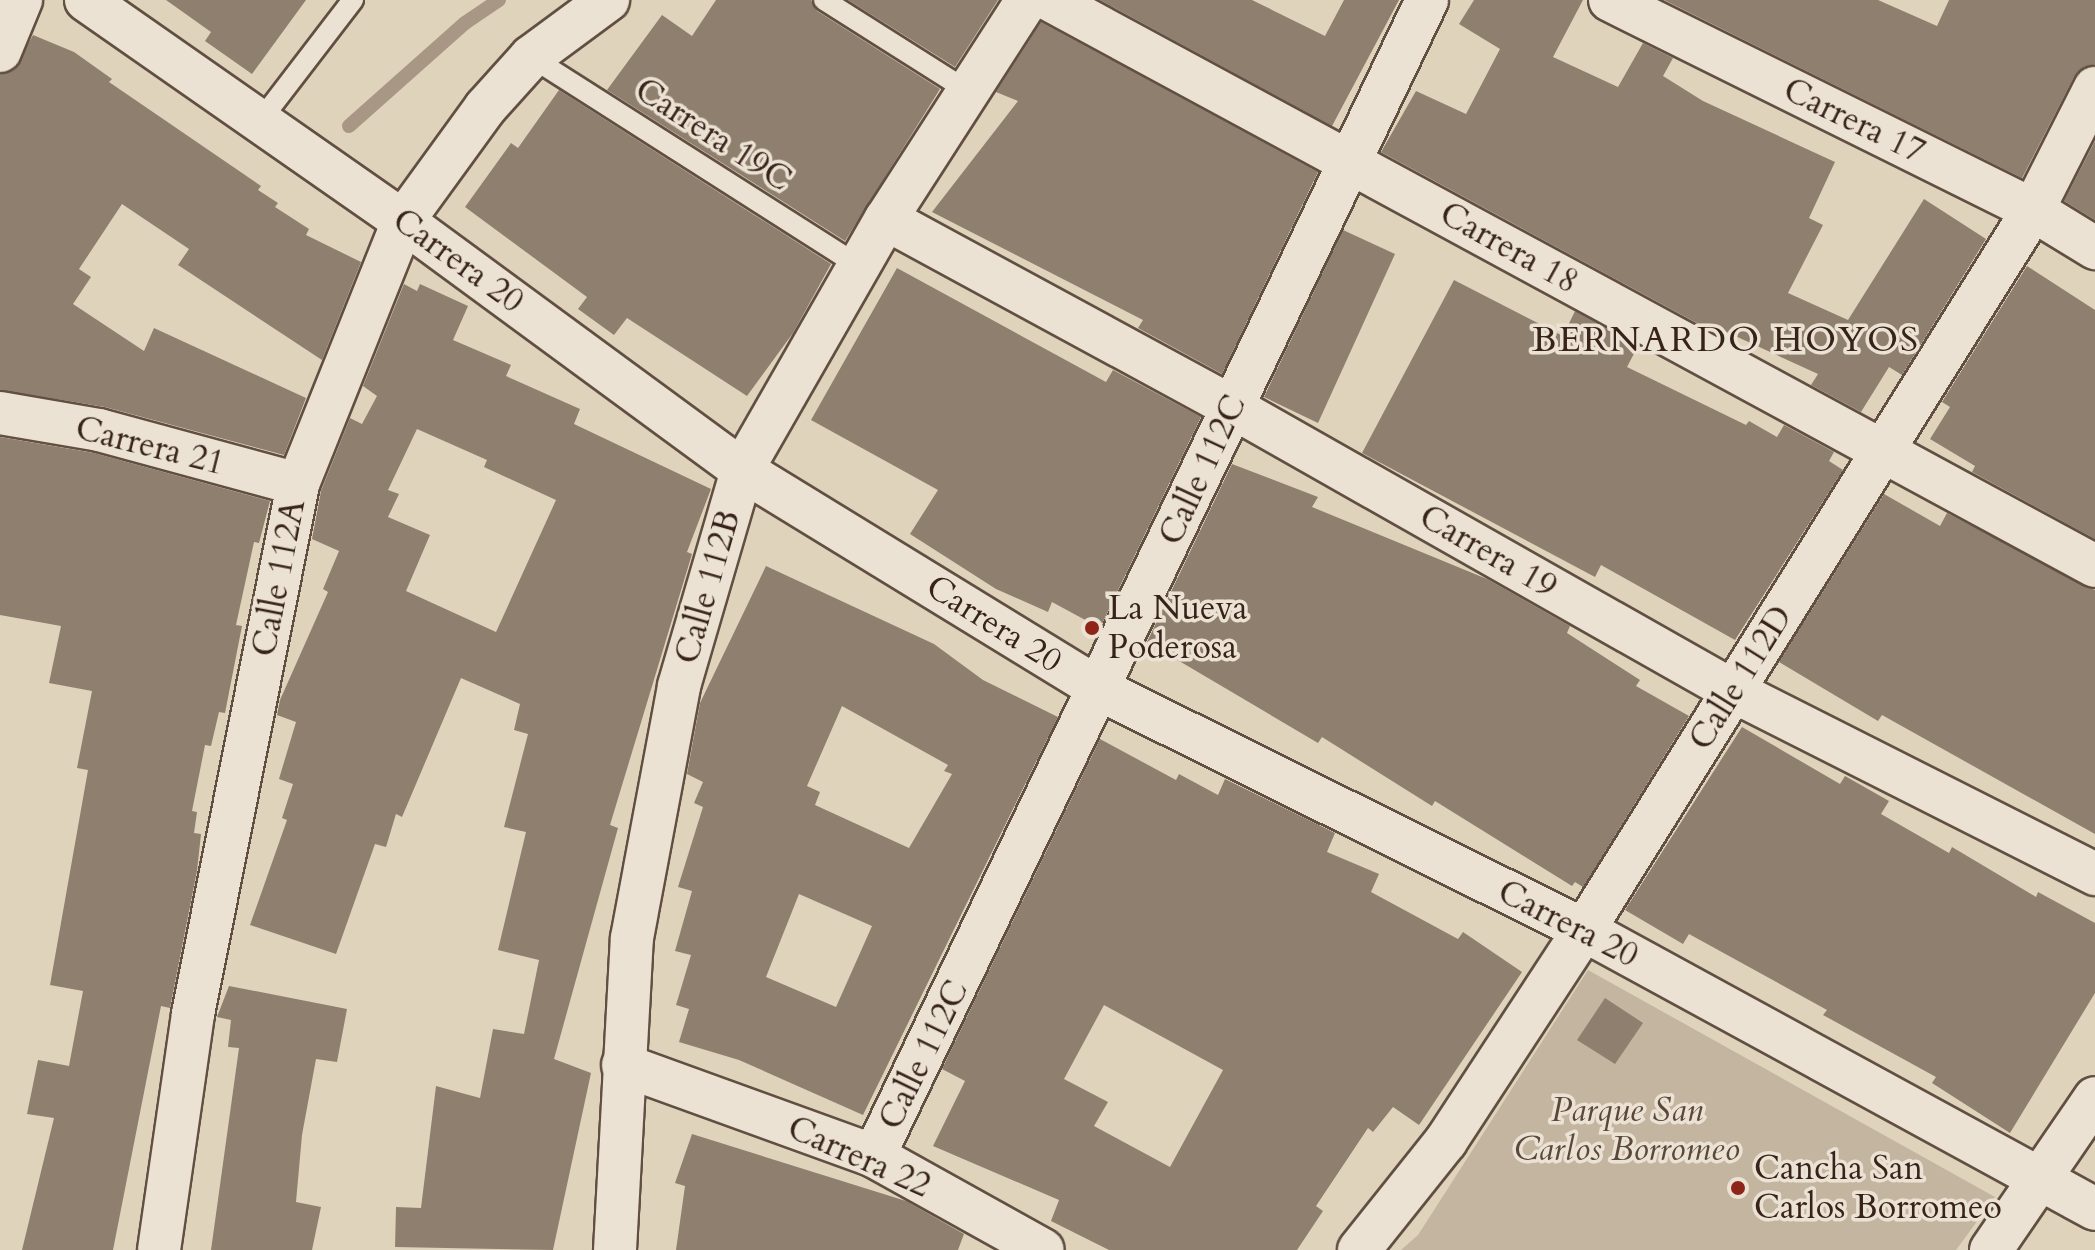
<!DOCTYPE html>
<html>
<head>
<meta charset="utf-8">
<style>
	body { margin:0 }
	#map { position:relative; width:2095px; height:1250px; overflow:hidden; background:#e0d3bb; font-family:Cardo,serif }
	div>[style] { position:absolute }
	.green>* { inset:0; background:#c3b5a0 }
	.stream>* { height:14px; margin:-7px; padding:0 7px; transform-origin:7px; border-radius:7px; background:#a79784 }
	.building>* { inset:0; background:#8f7f6e }
	.roads { filter:drop-shadow(2px 0 #614f42) drop-shadow(-2px 0 #614f42) drop-shadow(0 2px #614f42) drop-shadow(0 -2px #614f42) }
	.lane>* { height:20px; margin:-10px; padding:0 10px; transform-origin:10px; border-radius:10px; background:#ebe2d3 }
	.street>* { height:42px; margin:-21px; padding:0 21px; transform-origin:21px; border-radius:21px; background:#ebe2d3 }
	.dots>* { width:22px; height:22px; translate:-50% -50%; box-sizing:border-box; border:4px solid #ebe2d3; border-radius:50% }
	span { translate:-50% -50%; white-space:nowrap; text-align:center; line-height:1.15; -webkit-text-stroke:7px #ebe2d3; paint-order:stroke }
	.street-label { font-size:34px; color:#37231a }
	.poi-label { font-size:34px; color:#37231a }
	.left { translate:0 -50%; text-align:left }
	.park-label { font-size:34px; color:#5a483c; font-style:italic }
	.neighbourhood-label { font-size:36px; color:#37231a; letter-spacing:2px }
</style>
</head>
<body>
<div id="map">
	<div class="green">
		<i style="clip-path:polygon(1588px 970px,1995px 1197px,1956px 1250px,1401px 1250px,1418px 1235px)"></i>
	</div>
	<div class="stream">
		<i style="left:349px;top:126px;width:155px;rotate:-41.6deg"></i>
		<i style="left:465px;top:23px;width:41px;rotate:-34.1deg"></i>
	</div>
	<div class="building">
		<i style="clip-path:polygon(166px 0,306px 0,252px 74px,205px 41px,211px 32px)"></i>
		<i style="clip-path:polygon(716px 0,811px 0,817px 11px,940px 89px,845px 241px,607px 90px,662px 15px,692px 36px)"></i>
		<i style="clip-path:polygon(848px 0,998px 0,955px 67px)"></i>
		<i style="clip-path:polygon(1100px 0,1252px 0,1325px 36px,1344px 0,1399px 0,1332px 126px)"></i>
		<i style="clip-path:polygon(1474px 0,1583px 0,1553px 57px,1618px 87px,1643px 43px,1673px 58px,1663px 76px,1703px 101px,1835px 162px,1809px 218px,1823px 225px,1788px 293px,1848px 320px,1924px 199px,1986px 239px,1902px 375px,1889px 367px,1861px 412px,1811px 385px,1818px 374px,1720px 329px,1717px 334px,1381px 152px,1416px 91px,1466px 114px,1500px 49px,1459px 24px)"></i>
		<i style="clip-path:polygon(1664px 0,1878px 0,1937px 26px,1949px 0,2095px 0,2095px 64px,2074px 77px,2022px 178px)"></i>
		<i style="clip-path:polygon(1041px 22px,1318px 172px,1222px 374px,1138px 328px,1143px 320px,932px 212px,1018px 101px,996px 92px)"></i>
		<i style="clip-path:polygon(33px 35px,74px 52px,112px 79px,109px 82px,261px 186px,258px 190px,278px 203px,275px 207px,309px 229px,306px 235px,361px 262px,322px 360px,178px 265px,189px 249px,122px 204px,79px 269px,91px 277px,73px 304px,144px 351px,154px 328px,306px 398px,284px 455px,105px 407px,0 390px,0 74px,15px 69px)"></i>
		<i style="clip-path:polygon(559px 90px,831px 264px,793px 333px,747px 396px,627px 318px,614px 335px,578px 309px,587px 297px,465px 207px,511px 143px,518px 148px)"></i>
		<i style="clip-path:polygon(2095px 141px,2095px 220px,2064px 201px)"></i>
		<i style="clip-path:polygon(1343px 230px,1395px 254px,1318px 423px,1264px 397px)"></i>
		<i style="clip-path:polygon(2027px 266px,2095px 310px,2095px 539px,1972px 472px,1975px 466px,1930px 439px,1950px 407px,1942px 402px)"></i>
		<i style="clip-path:polygon(897px 268px,1106px 382px,1113px 370px,1201px 417px,1100px 628px,1052px 602px,1048px 612px,996px 589px,910px 534px,938px 490px,811px 420px)"></i>
		<i style="clip-path:polygon(1454px 280px,1563px 336px,1575px 311px,1638px 346px,1627px 367px,1746px 425px,1749px 421px,1777px 437px,1784px 425px,1834px 452px,1829px 461px,1843px 470px,1735px 640px,1601px 565px,1595px 577px,1362px 453px)"></i>
		<i style="clip-path:polygon(evenodd,404px 284px,417px 291px,420px 284px,468px 306px,453px 340px,511px 365px,506px 376px,580px 409px,574px 424px,711px 489px,687px 552px,692px 554px,610px 825px,618px 828px,554px 1059px,591px 1073px,553px 1250px,395px 1247px,396px 1207px,421px 1208px,436px 1086px,480px 1098px,493px 1029px,524px 1034px,539px 960px,498px 950px,526px 832px,504px 827px,528px 734px,514px 730px,520px 704px,461px 678px,402px 817px,396px 814px,386px 847px,375px 844px,336px 954px,250px 925px,287px 820px,282px 818px,293px 784px,279px 779px,296px 722px,277px 715px,280px 700px,328px 592px,323px 589px,339px 551px,312px 539px,321px 491px,350px 418px,362px 424px,377px 396px,363px 386px,404px 284px,417px 429px,487px 460px,484px 467px,556px 500px,496px 632px,406px 591px,430px 535px,388px 517px,399px 494px,388px 490px,417px 429px)"></i>
		<i style="clip-path:polygon(0 437px,94px 453px,270px 501px,259px 543px,254px 542px,236px 625px,242px 626px,225px 713px,219px 712px,211px 746px,205px 745px,192px 811px,197px 812px,194px 833px,201px 834px,197px 871px,170px 1008px,161px 1006px,113px 1250px,22px 1250px,54px 1118px,27px 1114px,38px 1060px,69px 1066px,83px 991px,50px 985px,88px 770px,77px 768px,92px 691px,49px 683px,61px 626px,0 615px)"></i>
		<i style="clip-path:polygon(1232px 464px,1318px 497px,1312px 507px,1487px 579px,1570px 626px,1567px 633px,1640px 680px,1636px 686px,1689px 716px,1583px 887px,1575px 882px,1572px 886px,1435px 801px,1432px 806px,1322px 737px,1318px 743px,1147px 642px)"></i>
		<i style="clip-path:polygon(1884px 494px,1940px 526px,1947px 513px,2095px 590px,2095px 834px,1882px 715px,1878px 721px,1779px 662px)"></i>
		<i style="clip-path:polygon(evenodd,766px 566px,934px 644px,983px 680px,1058px 717px,863px 1115px,739px 1060px,679px 1042px,689px 1009px,676px 1005px,691px 955px,675px 951px,692px 891px,678px 887px,703px 807px,694px 803px,703px 782px,687px 774px,700px 703px,766px 566px,842px 706px,948px 765px,944px 771px,952px 774px,909px 848px,815px 805px,820px 792px,807px 786px,842px 706px,766px 566px,799px 894px,872px 926px,836px 1007px,766px 977px,799px 894px)"></i>
		<i style="clip-path:polygon(1742px 727px,1840px 784px,1845px 776px,1889px 801px,1881px 814px,1949px 853px,1952px 847px,2036px 897px,2038px 892px,2095px 923px,2095px 993px,2010px 1133px,1932px 1083px,1936px 1077px,1823px 1015px,1827px 1010px,1689px 934px,1683px 944px,1625px 910px)"></i>
		<i style="clip-path:polygon(evenodd,1100px 739px,1176px 780px,1179px 774px,1218px 795px,1225px 779px,1335px 833px,1327px 852px,1379px 874px,1371px 892px,1458px 939px,1463px 932px,1522px 972px,1419px 1125px,1393px 1107px,1373px 1132px,1368px 1128px,1316px 1206px,1323px 1211px,1297px 1250px,1109px 1250px,1051px 1221px,1059px 1200px,933px 1146px,965px 1081px,942px 1069px,1100px 739px,1104px 1005px,1223px 1070px,1170px 1167px,1094px 1126px,1108px 1102px,1064px 1079px,1104px 1005px)"></i>
		<i style="clip-path:polygon(229px 986px,347px 1009px,337px 1062px,316px 1059px,302px 1135px,296px 1202px,321px 1207px,312px 1250px,211px 1250px,239px 1048px,228px 1047px,231px 1020px,217px 1017px)"></i>
		<i style="clip-path:polygon(1605px 998px,1643px 1023px,1615px 1064px,1577px 1040px)"></i>
		<i style="clip-path:polygon(692px 1134px,906px 1201px,964px 1234px,958px 1250px,676px 1250px,685px 1186px,675px 1183px)"></i>
	</div>
	<div class="roads">
		<div class="lane">
			<i style="left:824px;top:0;width:167px;rotate:32.3deg"></i>
			<i style="left:531px;top:57px;width:391px;rotate:32.5deg"></i>
			<i style="left:260px;top:121px;width:153px;rotate:-52.5deg"></i>
		</div>
		<div class="street">
			<i style="left:86px;top:0;width:386px;rotate:34.9deg"></i>
			<i style="left:403px;top:221px;width:421px;rotate:36.3deg"></i>
			<i style="left:742px;top:470px;width:421px;rotate:31.5deg"></i>
			<i style="left:1101px;top:690px;width:539px;rotate:26.42deg"></i>
			<i style="left:1584px;top:930px;width:582px;rotate:28.63deg"></i>
			<i style="left:1050px;top:0;width:1188px;rotate:28.44deg"></i>
			<i style="left:1610px;top:0;width:472px;rotate:26.4deg"></i>
			<i style="left:2033px;top:210px;width:73px;rotate:31.5deg"></i>
			<i style="left:0;top:51px;width:55px;rotate:-67.6deg"></i>
			<i style="left:886px;top:219px;width:394px;rotate:28.5deg"></i>
			<i style="left:1232px;top:407px;width:576px;rotate:29.55deg"></i>
			<i style="left:1733px;top:691px;width:406px;rotate:26.8deg"></i>
			<i style="left:0;top:413px;width:100px;rotate:9.7deg"></i>
			<i style="left:99px;top:430px;width:206px;rotate:15.2deg"></i>
			<i style="left:623px;top:1065px;width:267px;rotate:19.9deg"></i>
			<i style="left:874px;top:1156px;width:193px;rotate:29.1deg"></i>
			<i style="left:874px;top:1156px;width:1281px;rotate:-64.43deg"></i>
			<i style="left:159px;top:1250px;width:238px;rotate:-81.8deg"></i>
			<i style="left:193px;top:1014px;width:540px;rotate:-78.79deg"></i>
			<i style="left:298px;top:484px;width:283px;rotate:-68.2deg"></i>
			<i style="left:403px;top:221px;width:140px;rotate:-54deg"></i>
			<i style="left:485px;top:108px;width:69px;rotate:-48deg"></i>
			<i style="left:531px;top:57px;width:96px;rotate:-36.5deg"></i>
			<i style="left:615px;top:1250px;width:312px;rotate:-86.9deg"></i>
			<i style="left:632px;top:938px;width:256px;rotate:-79.4deg"></i>
			<i style="left:679px;top:686px;width:225px;rotate:-73.7deg"></i>
			<i style="left:742px;top:470px;width:289px;rotate:-60.2deg"></i>
			<i style="left:886px;top:219px;width:260px;rotate:-57.2deg"></i>
			<i style="left:1359px;top:1250px;width:139px;rotate:-51.4deg"></i>
			<i style="left:1446px;top:1141px;width:252px;rotate:-56.8deg"></i>
			<i style="left:1584px;top:930px;width:849px;rotate:-58.05deg"></i>
			<i style="left:2033px;top:210px;width:137px;rotate:-63.1deg"></i>
			<i style="left:1991px;top:1250px;width:184px;rotate:-55.6deg"></i>
		</div>
	</div>
	<div class="dots">
		<i style="left:1092px;top:628px;background:#8f2418"></i>
		<i style="left:1738px;top:1188px;background:#8f2418"></i>
	</div>
	<div class="street-label">
		<span style="left:1854px;top:121px;rotate:26deg">Carrera 17</span>
		<span style="left:713px;top:135px;rotate:33deg">Carrera 19C</span>
		<span style="left:1509px;top:248px;rotate:29deg">Carrera 18</span>
		<span style="left:458px;top:261px;rotate:36deg">Carrera 20</span>
		<span style="left:150px;top:446px;rotate:14deg">Carrera 21</span>
		<span style="left:1203px;top:470px;rotate:-65deg">Calle 112C</span>
		<span style="left:1488px;top:552px;rotate:30deg">Carrera 19</span>
		<span style="left:279px;top:578px;rotate:-79deg">Calle 112A</span>
		<span style="left:708px;top:587px;rotate:-74deg">Calle 112B</span>
		<span style="left:994px;top:624px;rotate:32deg">Carrera 20</span>
		<span style="left:1741px;top:678px;rotate:-58deg">Calle 112D</span>
		<span style="left:1568px;top:924px;rotate:27deg">Carrera 20</span>
		<span style="left:924px;top:1055px;rotate:-64deg">Calle 112C</span>
		<span style="left:859px;top:1157px;rotate:24deg">Carrera 22</span>
	</div>
	<div class="poi-label">
		<span class="left" style="left:1108px;top:628px">La Nueva<br>Poderosa</span>
		<span class="left" style="left:1754px;top:1188px">Cancha San<br>Carlos Borromeo</span>
	</div>
	<div class="park-label">
		<span style="left:1627px;top:1130px">Parque San<br>Carlos Borromeo</span>
	</div>
	<div class="neighbourhood-label">
		<span style="left:1726px;top:340px">BERNARDO HOYOS</span>
	</div>
</div>
</body>
</html>
